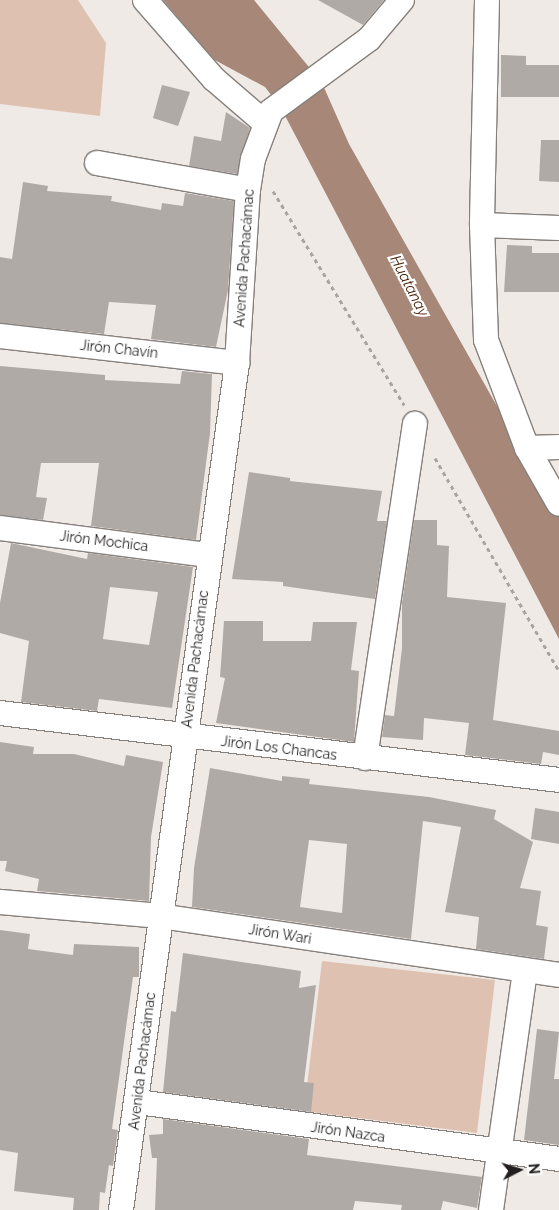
<!DOCTYPE html>
<html>
<head>
<meta charset="utf-8">
<style>
	body { margin:0 }
	#map { position:relative; width:559px; height:1210px; overflow:hidden; background:#f0eae6; font-family:Raleway,sans-serif }
	div>[style] { position:absolute }
	.green>* { inset:0; background:#dfc1b2 }
	.water>* { inset:0; background:#a78778 }
	.building>* { inset:0; background:#b0aaa7 }
	.path>* { height:3px; margin-top:-1.5px; transform-origin:0; background:repeating-linear-gradient(90deg,#a9a4a1 0 4px,transparent 0 8px) }
	.roads { filter:drop-shadow(1px 0 #86807d) drop-shadow(-1px 0 #86807d) drop-shadow(0 1px #86807d) drop-shadow(0 -1px #86807d) }
	.minor>* { height:24px; margin:-12px; padding:0 12px; transform-origin:12px; border-radius:12px; background:#fff }
	span { translate:-50% -50%; white-space:nowrap; text-align:center; line-height:1.15; -webkit-text-stroke:4.5px #fff; paint-order:stroke }
	.street-label { font-size:14px; color:#211e1d }
	.water-label { font-size:15px; color:#4c2107; font-style:italic }
	.north { position:absolute; left:494px; top:1145px; width:50px; height:50px; -webkit-text-stroke:4px #fff; paint-order:stroke; rotate:85deg; font-size:14px; font-weight:700; line-height:20px; text-align:center; color:#211e1d }
	.north::after { content:''; display:block; margin:auto; width:18px; height:22px; background:#211e1d; clip-path:polygon(50% 0,100% 100%,50% 72%,0 100%) }
</style>
</head>
<body>
<div id="map">
	<div class="green">
		<i style="clip-path:polygon(0 0,78px 0,106px 43px,100px 116px,0 104px)"></i>
		<i style="clip-path:polygon(322px 961px,495px 980px,477px 1133px,304px 1111px)"></i>
	</div>
	<div class="water">
		<i style="clip-path:polygon(163px 0,254px 0,322px 83px,349px 144px,559px 516px,559px 639px,281px 108px,265px 87px,213px 59px)"></i>
	</div>
	<div class="building">
		<i style="clip-path:polygon(318px 0,384px 0,363px 25px)"></i>
		<i style="clip-path:polygon(501px 55px,526px 56px,526px 65px,559px 65px,559px 97px,501px 97px)"></i>
		<i style="clip-path:polygon(162px 85px,190px 92px,178px 126px,153px 118px)"></i>
		<i style="clip-path:polygon(226px 112px,250px 128px,237px 174px,189px 166px,194px 136px,221px 141px)"></i>
		<i style="clip-path:polygon(541px 140px,559px 140px,559px 182px,539px 181px)"></i>
		<i style="clip-path:polygon(23px 182px,48px 186px,47px 191px,112px 196px,111px 201px,161px 210px,162px 203px,183px 206px,185px 193px,234px 201px,228px 290px,216px 347px,151px 339px,156px 305px,109px 302px,104px 334px,0 323px,0 257px,12px 259px)"></i>
		<i style="clip-path:polygon(507px 245px,532px 246px,532px 253px,559px 253px,559px 292px,504px 292px)"></i>
		<i style="clip-path:polygon(0 366px,105px 375px,105px 380px,180px 384px,182px 371px,212px 374px,210px 433px,196px 540px,91px 526px,99px 463px,41px 463px,36px 497px,47px 498px,43px 520px,0 515px)"></i>
		<i style="clip-path:polygon(249px 472px,290px 478px,290px 481px,382px 491px,377px 521px,387px 521px,375px 599px,283px 586px,283px 582px,232px 579px)"></i>
		<i style="clip-path:polygon(414px 520px,437px 520px,437px 545px,449px 546px,447px 597px,506px 603px,493px 720px,559px 731px,559px 755px,543px 752px,541px 764px,465px 755px,469px 723px,424px 718px,423px 740px,382px 737px,385px 715px,394px 716px,402px 648px,402px 603px)"></i>
		<i style="clip-path:polygon(evenodd,11px 543px,87px 559px,88px 553px,193px 567px,172px 708px,99px 699px,97px 711px,21px 702px,29px 641px,0 633px,0 603px,11px 543px,110px 587px,158px 592px,149px 645px,103px 639px,110px 587px)"></i>
		<i style="clip-path:polygon(224px 621px,263px 621px,263px 641px,311px 641px,313px 622px,357px 622px,351px 670px,359px 671px,354px 742px,216px 723px,225px 678px,220px 677px)"></i>
		<i style="clip-path:polygon(0 742px,34px 747px,33px 754px,74px 754px,124px 766px,126px 755px,163px 762px,151px 837px,149px 901px,37px 891px,39px 879px,5px 871px,7px 861px,0 861px)"></i>
		<i style="clip-path:polygon(evenodd,210px 768px,282px 781px,282px 776px,310px 779px,309px 784px,429px 797px,496px 810px,494px 819px,533px 842px,520px 888px,541px 891px,536px 925px,548px 927px,544px 959px,476px 949px,479px 917px,445px 912px,461px 827px,423px 821px,411px 939px,192px 907px,194px 868px,210px 768px,309px 840px,347px 844px,342px 913px,300px 907px,309px 840px)"></i>
		<i style="clip-path:polygon(535px 808px,559px 812px,559px 844px,531px 839px)"></i>
		<i style="clip-path:polygon(0 930px,30px 934px,28px 949px,73px 955px,74px 944px,139px 947px,139px 977px,133px 977px,112px 1129px,118px 1130px,113px 1166px,109px 1165px,105px 1193px,100px 1192px,99px 1210px,73px 1210px,74px 1198px,14px 1191px,18px 1153px,0 1150px)"></i>
		<i style="clip-path:polygon(183px 953px,301px 971px,299px 988px,316px 985px,304px 1082px,314px 1083px,311px 1112px,163px 1092px,171px 1011px,176px 1012px)"></i>
		<i style="clip-path:polygon(537px 1029px,559px 1032px,554px 1079px,559px 1079px,559px 1145px,524px 1140px)"></i>
		<i style="clip-path:polygon(163px 1119px,309px 1139px,307px 1155px,482px 1177px,477px 1208px,443px 1201px,441px 1210px,401px 1210px,402px 1205px,355px 1201px,353px 1210px,155px 1210px,157px 1158px,152px 1158px,149px 1135px,163px 1134px)"></i>
	</div>
	<div class="path">
		<i style="left:273px;top:191px;width:251px;rotate:58.5deg"></i>
		<i style="left:435px;top:458px;width:246px;rotate:59.8deg"></i>
	</div>
	<div class="roads">
		<div class="minor">
			<i style="left:145px;top:0;width:105px;rotate:48.9deg"></i>
			<i style="left:214px;top:79px;width:67px;rotate:40.8deg"></i>
			<i style="left:487px;top:0;width:225px;rotate:91.3deg"></i>
			<i style="left:482px;top:225px;width:115px;rotate:88deg"></i>
			<i style="left:486px;top:340px;width:116px;rotate:69.2deg"></i>
			<i style="left:527px;top:448px;width:64px;rotate:60.3deg"></i>
			<i style="left:97px;top:163px;width:153px;rotate:10.1deg"></i>
			<i style="left:482px;top:225px;width:77px;rotate:2.2deg"></i>
			<i style="left:0;top:336px;width:239px;rotate:6.5deg"></i>
			<i style="left:527px;top:448px;width:32px;rotate:-2deg"></i>
			<i style="left:0;top:528px;width:210px;rotate:7.4deg"></i>
			<i style="left:0;top:713px;width:563px;rotate:6.83deg"></i>
			<i style="left:365px;top:758px;width:338px;rotate:-81.5deg"></i>
			<i style="left:0;top:902px;width:161px;rotate:5deg"></i>
			<i style="left:160px;top:916px;width:403px;rotate:8.4deg"></i>
			<i style="left:138px;top:1102px;width:425px;rotate:7.7deg"></i>
			<i style="left:121px;top:1210px;width:855px;rotate:-82.2deg"></i>
			<i style="left:237px;top:363px;width:173px;rotate:-86.4deg"></i>
			<i style="left:248px;top:190px;width:31px;rotate:-81deg"></i>
			<i style="left:253px;top:159px;width:51px;rotate:-69.4deg"></i>
			<i style="left:271px;top:111px;width:122px;rotate:-36.3deg"></i>
			<i style="left:369px;top:39px;width:51px;rotate:-49.8deg"></i>
			<i style="left:491px;top:1210px;width:240px;rotate:-81.9deg"></i>
		</div>
	</div>
	<div class="street-label">
		<span style="left:244px;top:258px;rotate:-86deg">Avenida Pachacámac</span>
		<span style="left:119px;top:349px;rotate:6deg">Jirón Chavín</span>
		<span style="left:104px;top:541px;rotate:7deg">Jirón Mochica</span>
		<span style="left:195px;top:659px;rotate:-83deg">Avenida Pachacámac</span>
		<span style="left:279px;top:748px;rotate:7deg">Jirón Los Chancas</span>
		<span style="left:280px;top:934px;rotate:9deg">Jirón Wari</span>
		<span style="left:142px;top:1061px;rotate:-83deg">Avenida Pachacámac</span>
		<span style="left:348px;top:1132px;rotate:8deg">Jirón Nazca</span>
	</div>
	<div class="water-label">
		<span style="left:409px;top:286px;rotate:63deg">Huatanay</span>
	</div>
	<div class="north">N</div>
</div>
</body>
</html>
